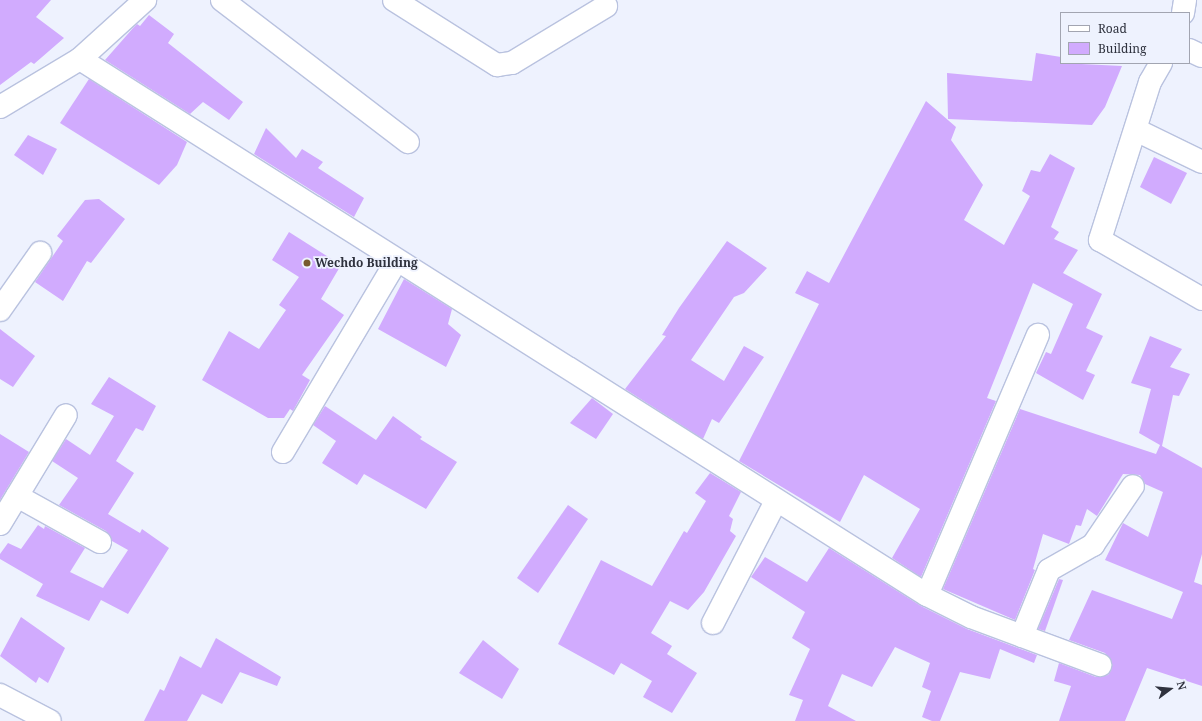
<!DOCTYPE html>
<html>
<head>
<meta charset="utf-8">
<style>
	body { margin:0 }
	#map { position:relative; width:1202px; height:721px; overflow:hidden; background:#eef2fe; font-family:"Noto Serif",serif }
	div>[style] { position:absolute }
	.building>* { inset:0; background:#d1abfe }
	.roads { filter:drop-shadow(1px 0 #b9c2df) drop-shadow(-1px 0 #b9c2df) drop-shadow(0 1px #b9c2df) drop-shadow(0 -1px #b9c2df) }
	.minor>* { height:22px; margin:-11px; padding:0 11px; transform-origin:11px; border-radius:11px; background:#fff }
	.dots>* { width:11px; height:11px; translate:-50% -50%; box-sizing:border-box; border:2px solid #eef2fe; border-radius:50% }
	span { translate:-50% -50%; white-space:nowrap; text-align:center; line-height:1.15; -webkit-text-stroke:3.5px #eef2fe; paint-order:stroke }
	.poi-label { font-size:12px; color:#2f323e; font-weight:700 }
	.left { translate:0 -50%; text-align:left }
	.legend { position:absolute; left:1060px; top:12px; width:130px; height:52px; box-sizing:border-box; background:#eef2fe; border:1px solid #a2a5b1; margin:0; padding:5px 7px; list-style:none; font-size:12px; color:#2f323e }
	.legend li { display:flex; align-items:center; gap:8px; height:20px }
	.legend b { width:20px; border:1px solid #a2a5b1 }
	.north { position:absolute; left:1150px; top:669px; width:40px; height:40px; -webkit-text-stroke:3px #eef2fe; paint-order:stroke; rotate:74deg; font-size:11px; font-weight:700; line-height:16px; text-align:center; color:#2f323e }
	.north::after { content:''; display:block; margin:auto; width:14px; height:18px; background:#2f323e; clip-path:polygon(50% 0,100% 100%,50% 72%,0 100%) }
</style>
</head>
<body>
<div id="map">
	<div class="building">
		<i style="clip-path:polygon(0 0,51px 0,36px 17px,64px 38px,34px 64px,31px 62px,0 85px)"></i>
		<i style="clip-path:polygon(149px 15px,174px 34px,168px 43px,243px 102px,229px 120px,203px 102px,190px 114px,105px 60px,134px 27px,137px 24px,140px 26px)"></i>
		<i style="clip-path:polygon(1036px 53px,1061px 57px,1061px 63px,1122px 66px,1105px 107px,1092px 125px,948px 119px,947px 73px,1032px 81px)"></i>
		<i style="clip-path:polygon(89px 79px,187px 142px,177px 165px,159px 185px,60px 123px)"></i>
		<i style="clip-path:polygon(926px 101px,956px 127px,951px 140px,983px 185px,964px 220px,1004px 245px,1030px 196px,1022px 191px,1031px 170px,1040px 172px,1050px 154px,1075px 168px,1051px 227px,1059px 232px,1054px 239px,1078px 250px,1063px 273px,1102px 294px,1086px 328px,1103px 336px,1086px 371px,1095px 375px,1083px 400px,1036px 373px,1046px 352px,1051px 354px,1073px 304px,1033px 283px,987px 398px,996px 401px,921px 577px,892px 558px,920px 509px,864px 475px,840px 522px,739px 461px,819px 304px,795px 293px,807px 271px,829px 283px)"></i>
		<i style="clip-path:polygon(266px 128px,296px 158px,302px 149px,323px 162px,318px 168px,364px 198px,354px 217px,254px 154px)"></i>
		<i style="clip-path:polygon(28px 135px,57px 149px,43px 175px,14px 155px)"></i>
		<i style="clip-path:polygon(1154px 157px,1187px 173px,1171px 204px,1140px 187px)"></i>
		<i style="clip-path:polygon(99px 199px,125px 219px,91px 263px,87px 261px,63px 301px,35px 282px,63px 241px,57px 236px,85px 200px)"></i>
		<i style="clip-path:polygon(289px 232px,341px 265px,321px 299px,344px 315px,302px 375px,310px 380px,293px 411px,290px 409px,284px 418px,268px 418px,202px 380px,229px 331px,259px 349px,286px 310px,279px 305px,299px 277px,272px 260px)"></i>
		<i style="clip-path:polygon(727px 241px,767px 268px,744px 293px,734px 297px,691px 360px,724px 381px,744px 346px,764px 357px,719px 423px,712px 419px,703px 439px,625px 389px,666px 336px,662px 335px,679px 308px)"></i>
		<i style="clip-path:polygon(404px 279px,452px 309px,448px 324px,461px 335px,446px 367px,378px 329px)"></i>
		<i style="clip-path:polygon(0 329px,35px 356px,13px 387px,0 379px)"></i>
		<i style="clip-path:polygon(1150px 336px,1182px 349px,1170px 367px,1190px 374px,1179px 396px,1173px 395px,1162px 446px,1202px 468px,1202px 554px,1194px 582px,1202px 585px,1202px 686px,1147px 668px,1125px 721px,1059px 721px,1071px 686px,1054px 681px,1059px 663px,1096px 677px,1108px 675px,1112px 669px,1112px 663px,1105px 653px,1069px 640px,1092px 590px,1172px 619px,1183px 592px,1105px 560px,1123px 523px,1148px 537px,1163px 492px,1145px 484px,1140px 475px,1123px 474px,1097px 516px,1087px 509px,1081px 526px,1076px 525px,1069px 544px,1043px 534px,1033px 569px,1035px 570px,1015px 620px,943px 589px,1020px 409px,1156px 454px,1160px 445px,1139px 433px,1151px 389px,1131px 383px)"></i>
		<i style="clip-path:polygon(109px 377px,156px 406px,143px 431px,136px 428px,116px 461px,134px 473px,108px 514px,140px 533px,142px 529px,169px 548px,128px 614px,101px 600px,89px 621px,36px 596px,43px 584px,0 559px,0 554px,8px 543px,21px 549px,38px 525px,44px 529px,45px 526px,85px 548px,70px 572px,103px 588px,128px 550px,112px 541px,106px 531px,59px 505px,78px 478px,52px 461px,66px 439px,90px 455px,114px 416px,91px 404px)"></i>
		<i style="clip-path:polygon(592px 398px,613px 414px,596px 439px,570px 423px)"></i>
		<i style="clip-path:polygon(325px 406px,376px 440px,393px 416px,422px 437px,420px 439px,457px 462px,426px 509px,364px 474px,357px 485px,322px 463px,336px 441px,313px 425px)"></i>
		<i style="clip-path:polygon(0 434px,29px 452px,0 500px)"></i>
		<i style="clip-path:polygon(710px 473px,741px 492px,729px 516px,733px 519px,730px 531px,736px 536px,704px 592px,688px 610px,670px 601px,651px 633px,672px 646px,667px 654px,697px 673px,672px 713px,643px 697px,652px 681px,621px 663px,614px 675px,558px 644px,601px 560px,652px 586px,684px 531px,687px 533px,706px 501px,695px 493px)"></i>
		<i style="clip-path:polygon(568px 505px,588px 519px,538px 593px,517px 578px)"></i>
		<i style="clip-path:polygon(829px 548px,921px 606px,967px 629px,1037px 655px,1034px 663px,1000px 649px,990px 679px,960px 672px,940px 721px,932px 721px,922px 717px,931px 691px,922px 687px,930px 663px,895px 647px,872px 687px,842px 674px,828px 706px,856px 721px,795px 721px,803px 700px,789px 695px,810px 649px,792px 638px,805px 612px,751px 577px,765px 557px,807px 582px)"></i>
		<i style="clip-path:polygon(1059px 579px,1063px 580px,1045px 631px,1038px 629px)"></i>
		<i style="clip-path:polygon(21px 617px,65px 648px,48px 683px,39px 677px,36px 683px,0 656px)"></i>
		<i style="clip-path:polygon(216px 638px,281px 677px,277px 686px,240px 672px,222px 704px,202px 694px,187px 721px,144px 721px,160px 689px,164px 691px,180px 656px,201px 668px)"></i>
		<i style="clip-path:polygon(483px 640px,519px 669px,502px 699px,459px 673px)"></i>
	</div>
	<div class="roads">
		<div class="minor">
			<i style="left:222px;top:0;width:234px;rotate:37.4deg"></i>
			<i style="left:394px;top:0;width:122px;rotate:32.3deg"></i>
			<i style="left:497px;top:65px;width:15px;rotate:-8deg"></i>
			<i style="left:512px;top:63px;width:110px;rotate:-31.2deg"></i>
			<i style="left:1183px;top:13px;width:13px;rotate:-81deg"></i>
			<i style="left:1189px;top:50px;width:14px;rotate:25deg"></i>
			<i style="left:80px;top:59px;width:1002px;rotate:32.33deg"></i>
			<i style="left:927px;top:595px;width:49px;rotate:26.6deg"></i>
			<i style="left:971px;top:617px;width:138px;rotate:20.4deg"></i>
			<i style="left:1161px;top:63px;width:22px;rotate:120deg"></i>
			<i style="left:1150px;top:82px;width:166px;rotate:107.6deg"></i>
			<i style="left:1100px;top:240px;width:118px;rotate:30deg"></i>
			<i style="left:0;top:107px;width:93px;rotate:-31deg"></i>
			<i style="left:80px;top:59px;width:88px;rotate:-42.2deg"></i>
			<i style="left:1136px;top:130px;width:73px;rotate:25.9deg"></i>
			<i style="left:0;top:310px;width:70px;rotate:-54.9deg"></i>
			<i style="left:283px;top:452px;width:223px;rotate:-59.3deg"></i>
			<i style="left:17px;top:496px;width:95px;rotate:29deg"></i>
			<i style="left:0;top:524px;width:127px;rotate:-58.8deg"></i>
			<i style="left:927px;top:595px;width:283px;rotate:-66.9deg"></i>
			<i style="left:713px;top:623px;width:137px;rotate:-62.7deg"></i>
			<i style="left:1022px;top:636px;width:71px;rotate:-67.8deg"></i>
			<i style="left:1049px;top:570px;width:51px;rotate:-29.6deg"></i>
			<i style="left:1093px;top:545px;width:71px;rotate:-55.9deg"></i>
			<i style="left:0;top:695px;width:56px;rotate:27.5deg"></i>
		</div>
	</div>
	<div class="dots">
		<i style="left:307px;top:263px;background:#775b2e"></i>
	</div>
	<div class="poi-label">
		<span class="left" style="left:315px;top:263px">Wechdo Building</span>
	</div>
	<ul class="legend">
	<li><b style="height:5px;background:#fff"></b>Road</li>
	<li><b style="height:11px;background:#d1abfe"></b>Building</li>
	</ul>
	<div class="north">N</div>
</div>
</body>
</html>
